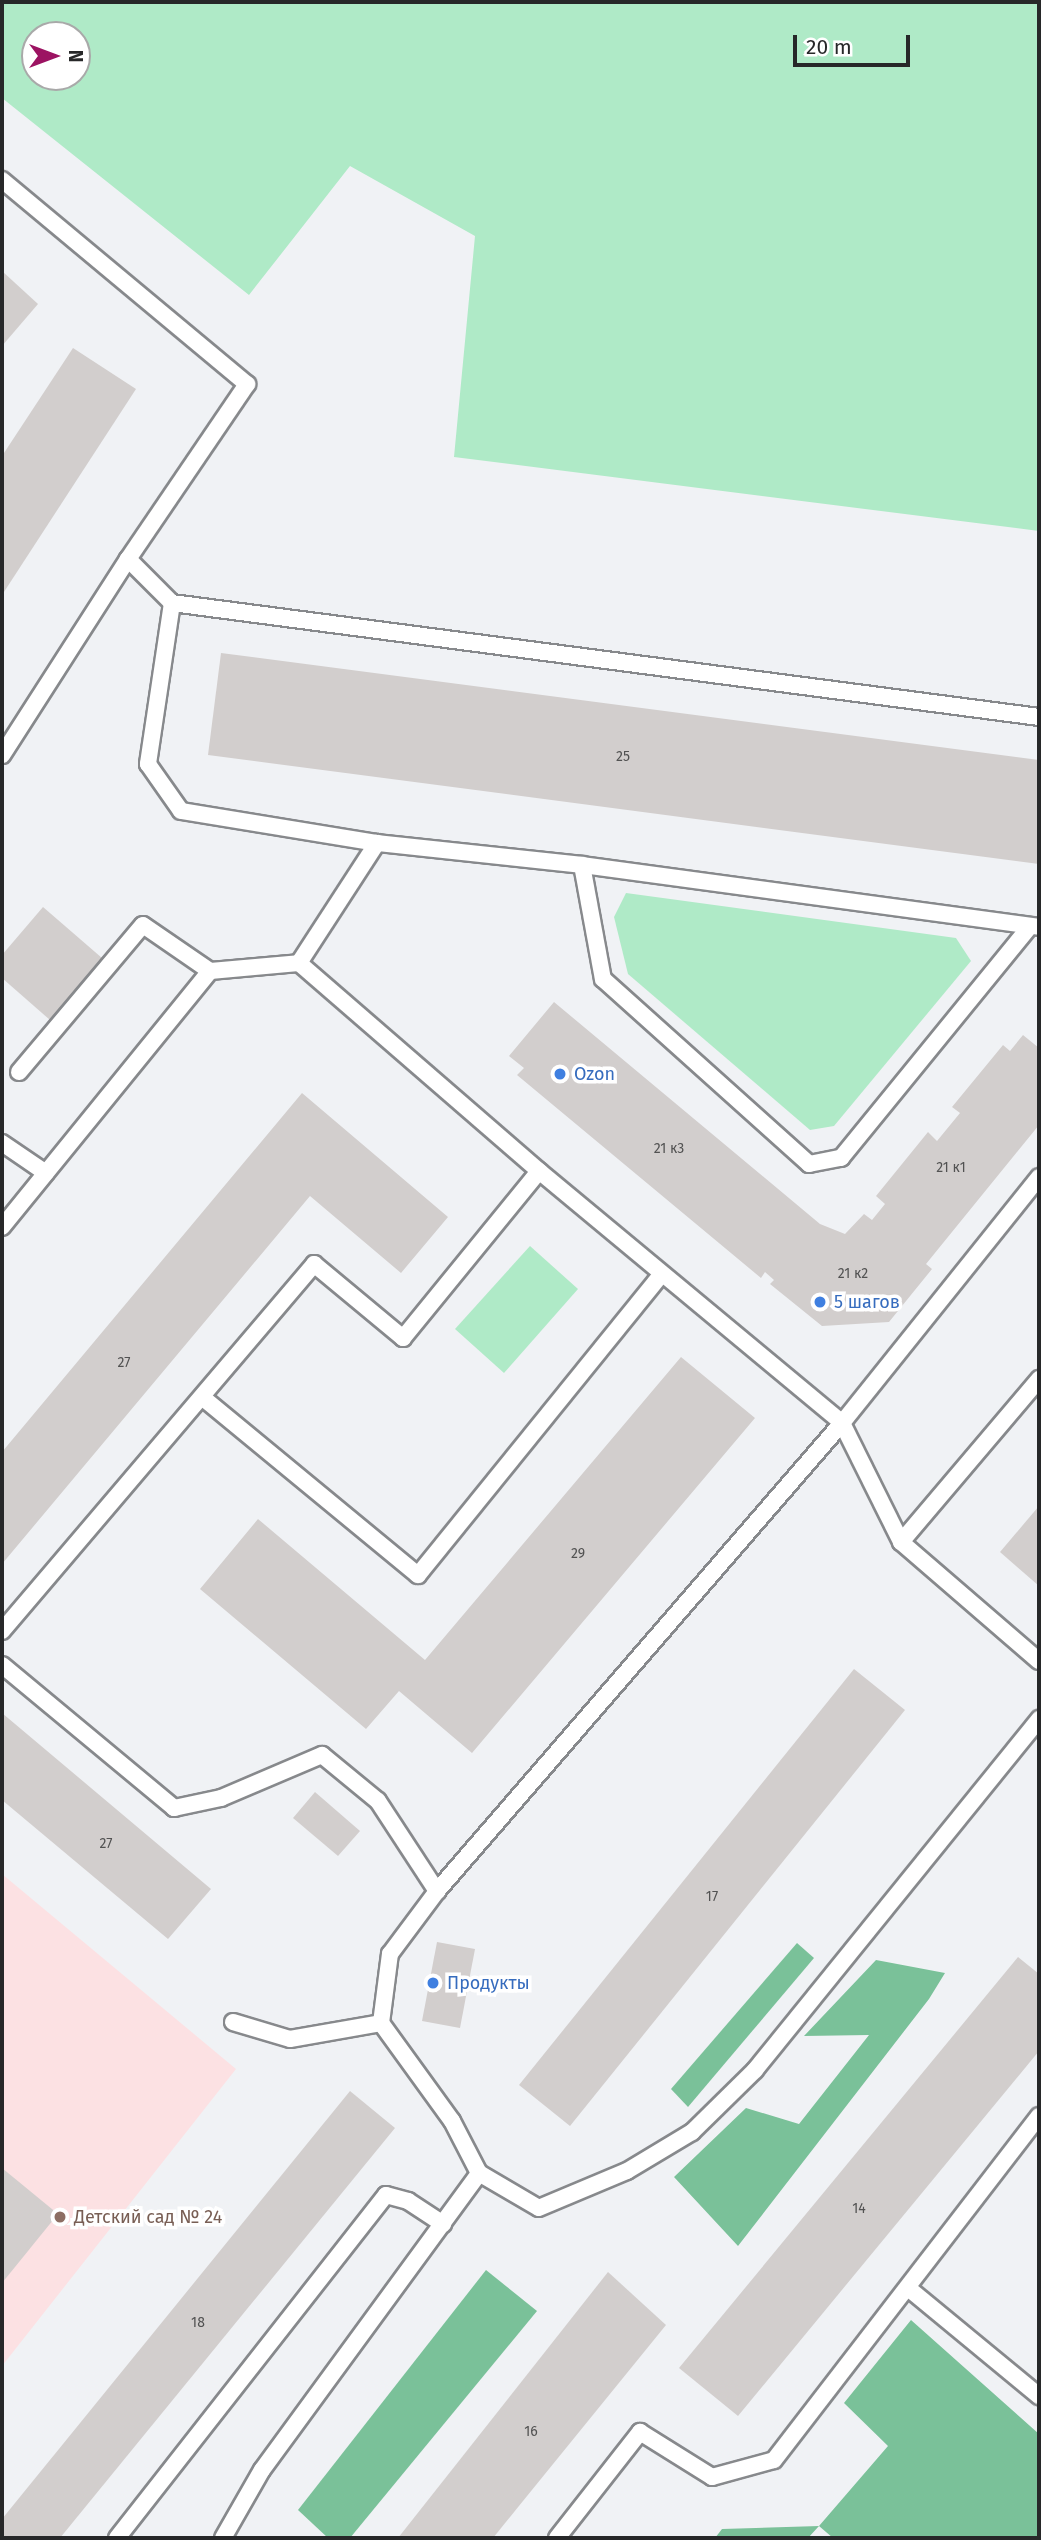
<!DOCTYPE html>
<html>
<head>
<meta charset="utf-8">
<style>
	body { margin:0 }
	#map { position:relative; width:1041px; height:2540px; overflow:hidden; background:#f0f2f5; font-family:"Fira Sans",sans-serif }
	div>[style] { position:absolute }
	.education>* { inset:0; background:#fce1e3 }
	.green>* { inset:0; background:#afeac7 }
	.forest>* { inset:0; background:#7ac199 }
	.building>* { inset:0; background:#d2cecd }
	.roads { filter:drop-shadow(2px 0 #87898c) drop-shadow(-2px 0 #87898c) drop-shadow(0 2px #87898c) drop-shadow(0 -2px #87898c) }
	.lane>* { height:16px; margin:-8px; padding:0 8px; transform-origin:8px; border-radius:8px; background:#fff }
	.dots>* { width:19px; height:19px; translate:-50% -50%; box-sizing:border-box; border:4px solid #fff; border-radius:50% }
	span { translate:-50% -50%; white-space:nowrap; text-align:center; line-height:1.15; -webkit-text-stroke:7px #fff; paint-order:stroke }
	.number-label { font-size:14px; color:#525252 }
	.number-label span { -webkit-text-stroke-width:0 }
	.shop-label { font-size:18px; color:#366cbe }
	.left { translate:0 -50%; text-align:left }
	.education-label { font-size:18px; color:#785e54 }
	.frame { position:absolute; inset:0; border:4px solid #272829; pointer-events:none }
	.north { position:absolute; left:21px; top:21px; width:70px; height:70px; box-sizing:border-box; background:#fff; border:2px solid #a9a9a9; border-radius:50%; rotate:90deg; font-size:19px; font-weight:700; line-height:28px; text-align:center; color:#272829 }
	.north::after { content:''; display:block; margin:auto; width:24px; height:32px; background:#9c1362; clip-path:polygon(50% 0,100% 100%,50% 72%,0 100%) }
	.scale { position:absolute; left:793px; top:35px; width:117px; height:32px; box-sizing:border-box; border:4px solid #272829; border-top:0; padding-left:9px; font-size:21px; line-height:24px; white-space:nowrap; color:#272829; -webkit-text-stroke:5px #fff; paint-order:stroke }
</style>
</head>
<body>
<div id="map">
	<div class="education">
		<i style="clip-path:polygon(2px 1874px,236px 2069px,2px 2366px)"></i>
	</div>
	<div class="green">
		<i style="clip-path:polygon(evenodd,2px 2px,1039px 2px,1039px 531px,454px 457px,475px 236px,350px 166px,249px 295px,2px 98px,2px 2px,35px 35px,77px 35px,77px 77px,35px 77px,35px 35px)"></i>
		<i style="clip-path:polygon(626px 893px,956px 938px,971px 961px,834px 1126px,810px 1130px,628px 974px,614px 917px)"></i>
		<i style="clip-path:polygon(530px 1246px,578px 1289px,504px 1373px,455px 1329px)"></i>
	</div>
	<div class="forest">
		<i style="clip-path:polygon(797px 1943px,814px 1958px,688px 2107px,671px 2089px)"></i>
		<i style="clip-path:polygon(876px 1960px,945px 1973px,929px 1999px,738px 2246px,674px 2177px,746px 2108px,799px 2124px,869px 2035px,804px 2036px)"></i>
		<i style="clip-path:polygon(486px 2270px,537px 2311px,350px 2538px,328px 2538px,298px 2510px)"></i>
		<i style="clip-path:polygon(911px 2320px,1039px 2434px,1039px 2538px,833px 2538px,819px 2526px,808px 2538px,715px 2538px,722px 2529px,819px 2526px,888px 2446px,844px 2403px)"></i>
	</div>
	<div class="building">
		<i style="clip-path:polygon(2px 271px,38px 304px,2px 346px)"></i>
		<i style="clip-path:polygon(73px 348px,136px 389px,2px 595px,2px 456px)"></i>
		<i style="clip-path:polygon(221px 653px,1039px 760px,1039px 864px,208px 755px)"></i>
		<i style="clip-path:polygon(43px 907px,102px 958px,50px 1020px,2px 978px,2px 955px)"></i>
		<i style="clip-path:polygon(554px 1002px,820px 1224px,845px 1234px,864px 1214px,872px 1220px,885px 1204px,876px 1196px,928px 1132px,937px 1141px,960px 1113px,952px 1107px,1003px 1045px,1010px 1051px,1023px 1035px,1039px 1048px,1039px 1125px,926px 1264px,932px 1269px,889px 1322px,822px 1326px,770px 1284px,774px 1280px,765px 1272px,761px 1278px,517px 1075px,524px 1068px,509px 1056px)"></i>
		<i style="clip-path:polygon(302px 1093px,448px 1217px,401px 1273px,310px 1196px,2px 1564px,2px 1452px)"></i>
		<i style="clip-path:polygon(681px 1357px,755px 1418px,472px 1753px,399px 1691px,366px 1729px,200px 1589px,258px 1519px,425px 1660px)"></i>
		<i style="clip-path:polygon(1039px 1506px,1039px 1586px,1000px 1552px)"></i>
		<i style="clip-path:polygon(854px 1669px,905px 1710px,570px 2126px,519px 2085px)"></i>
		<i style="clip-path:polygon(2px 1713px,211px 1889px,168px 1939px,2px 1800px)"></i>
		<i style="clip-path:polygon(315px 1792px,360px 1831px,338px 1856px,293px 1818px)"></i>
		<i style="clip-path:polygon(437px 1942px,475px 1949px,460px 2028px,422px 2021px)"></i>
		<i style="clip-path:polygon(1018px 1957px,1039px 1974px,1039px 2051px,738px 2416px,679px 2368px)"></i>
		<i style="clip-path:polygon(350px 2091px,395px 2128px,60px 2538px,2px 2538px,2px 2519px)"></i>
		<i style="clip-path:polygon(2px 2168px,58px 2214px,2px 2283px)"></i>
		<i style="clip-path:polygon(608px 2272px,666px 2325px,493px 2538px,398px 2538px)"></i>
	</div>
	<div class="roads">
		<div class="lane">
			<i style="left:2px;top:180px;width:319px;rotate:39.8deg"></i>
			<i style="left:247px;top:384px;width:212px;rotate:124.2deg"></i>
			<i style="left:128px;top:559px;width:233px;rotate:122.7deg"></i>
			<i style="left:128px;top:559px;width:62px;rotate:45deg"></i>
			<i style="left:172px;top:603px;width:874px;rotate:7.49deg"></i>
			<i style="left:172px;top:603px;width:163px;rotate:98.5deg"></i>
			<i style="left:148px;top:764px;width:57px;rotate:54.9deg"></i>
			<i style="left:181px;top:811px;width:199px;rotate:9.3deg"></i>
			<i style="left:582px;top:865px;width:116px;rotate:79.6deg"></i>
			<i style="left:603px;top:979px;width:277px;rotate:41.9deg"></i>
			<i style="left:809px;top:1164px;width:33px;rotate:-11deg"></i>
			<i style="left:841px;top:1158px;width:299px;rotate:-50.8deg"></i>
			<i style="left:299px;top:963px;width:143px;rotate:-57deg"></i>
			<i style="left:377px;top:843px;width:206px;rotate:6.1deg"></i>
			<i style="left:582px;top:865px;width:461px;rotate:7.7deg"></i>
			<i style="left:19px;top:1072px;width:192px;rotate:-49.9deg"></i>
			<i style="left:143px;top:925px;width:81px;rotate:34.5deg"></i>
			<i style="left:2px;top:1143px;width:53px;rotate:34.3deg"></i>
			<i style="left:2px;top:1227px;width:330px;rotate:-50.9deg"></i>
			<i style="left:210px;top:971px;width:89px;rotate:-5.1deg"></i>
			<i style="left:299px;top:963px;width:318px;rotate:40.9deg"></i>
			<i style="left:539px;top:1171px;width:394px;rotate:39.7deg"></i>
			<i style="left:842px;top:1423px;width:133px;rotate:63.6deg"></i>
			<i style="left:901px;top:1542px;width:182px;rotate:40.8deg"></i>
			<i style="left:202px;top:1397px;width:280px;rotate:39.5deg"></i>
			<i style="left:418px;top:1575px;width:387px;rotate:-51deg"></i>
			<i style="left:901px;top:1542px;width:214px;rotate:-49.7deg"></i>
			<i style="left:2px;top:1631px;width:482px;rotate:-49.6deg"></i>
			<i style="left:314px;top:1264px;width:116px;rotate:39.7deg"></i>
			<i style="left:403px;top:1338px;width:215px;rotate:-50.8deg"></i>
			<i style="left:2px;top:1665px;width:224px;rotate:39.7deg"></i>
			<i style="left:174px;top:1808px;width:48px;rotate:-12deg"></i>
			<i style="left:221px;top:1798px;width:110px;rotate:-23.1deg"></i>
			<i style="left:322px;top:1755px;width:72px;rotate:39.4deg"></i>
			<i style="left:378px;top:1801px;width:108px;rotate:56.8deg"></i>
			<i style="left:233px;top:2022px;width:59px;rotate:16.6deg"></i>
			<i style="left:290px;top:2039px;width:92px;rotate:-10deg"></i>
			<i style="left:479px;top:2173px;width:59px;rotate:-117.4deg"></i>
			<i style="left:452px;top:2121px;width:121px;rotate:-125.9deg"></i>
			<i style="left:381px;top:2023px;width:70px;rotate:-82.6deg"></i>
			<i style="left:390px;top:1954px;width:79px;rotate:-53.3deg"></i>
			<i style="left:437px;top:1891px;width:619px;rotate:-49.13deg"></i>
			<i style="left:842px;top:1423px;width:315px;rotate:-51.3deg"></i>
			<i style="left:908px;top:2288px;width:170px;rotate:39.5deg"></i>
			<i style="left:117px;top:2538px;width:436px;rotate:-51.9deg"></i>
			<i style="left:386px;top:2195px;width:23px;rotate:15deg"></i>
			<i style="left:408px;top:2201px;width:42px;rotate:33.3deg"></i>
			<i style="left:223px;top:2538px;width:78px;rotate:-60.2deg"></i>
			<i style="left:262px;top:2470px;width:368px;rotate:-53.8deg"></i>
			<i style="left:479px;top:2173px;width:69px;rotate:30.3deg"></i>
			<i style="left:539px;top:2208px;width:95px;rotate:-22.8deg"></i>
			<i style="left:627px;top:2171px;width:76px;rotate:-31deg"></i>
			<i style="left:692px;top:2132px;width:88px;rotate:-44.5deg"></i>
			<i style="left:755px;top:2070px;width:452px;rotate:-51deg"></i>
			<i style="left:557px;top:2538px;width:135px;rotate:-51.9deg"></i>
			<i style="left:640px;top:2432px;width:85px;rotate:32deg"></i>
			<i style="left:712px;top:2477px;width:64px;rotate:-15.3deg"></i>
			<i style="left:774px;top:2460px;width:434px;rotate:-52.4deg"></i>
		</div>
	</div>
	<div class="dots">
		<i style="left:560px;top:1074px;background:#3f7fe0"></i>
		<i style="left:820px;top:1302px;background:#3f7fe0"></i>
		<i style="left:433px;top:1983px;background:#3f7fe0"></i>
		<i style="left:60px;top:2217px;background:#8d6e63"></i>
	</div>
	<div class="number-label">
		<span style="left:623px;top:757px">25</span>
		<span style="left:669px;top:1149px">21 к3</span>
		<span style="left:951px;top:1168px">21 к1</span>
		<span style="left:853px;top:1274px">21 к2</span>
		<span style="left:124px;top:1363px">27</span>
		<span style="left:578px;top:1554px">29</span>
		<span style="left:106px;top:1844px">27</span>
		<span style="left:712px;top:1897px">17</span>
		<span style="left:859px;top:2209px">14</span>
		<span style="left:198px;top:2323px">18</span>
		<span style="left:531px;top:2432px">16</span>
	</div>
	<div class="shop-label">
		<span class="left" style="left:574px;top:1074px">Ozon</span>
		<span class="left" style="left:834px;top:1302px">5 шагов</span>
		<span class="left" style="left:447px;top:1983px">Продукты</span>
	</div>
	<div class="education-label">
		<span class="left" style="left:74px;top:2217px">Детский сад № 24</span>
	</div>
	<div class="frame"></div>
	<div class="north">N</div>
	<div class="scale">20 m</div>
</div>
</body>
</html>
